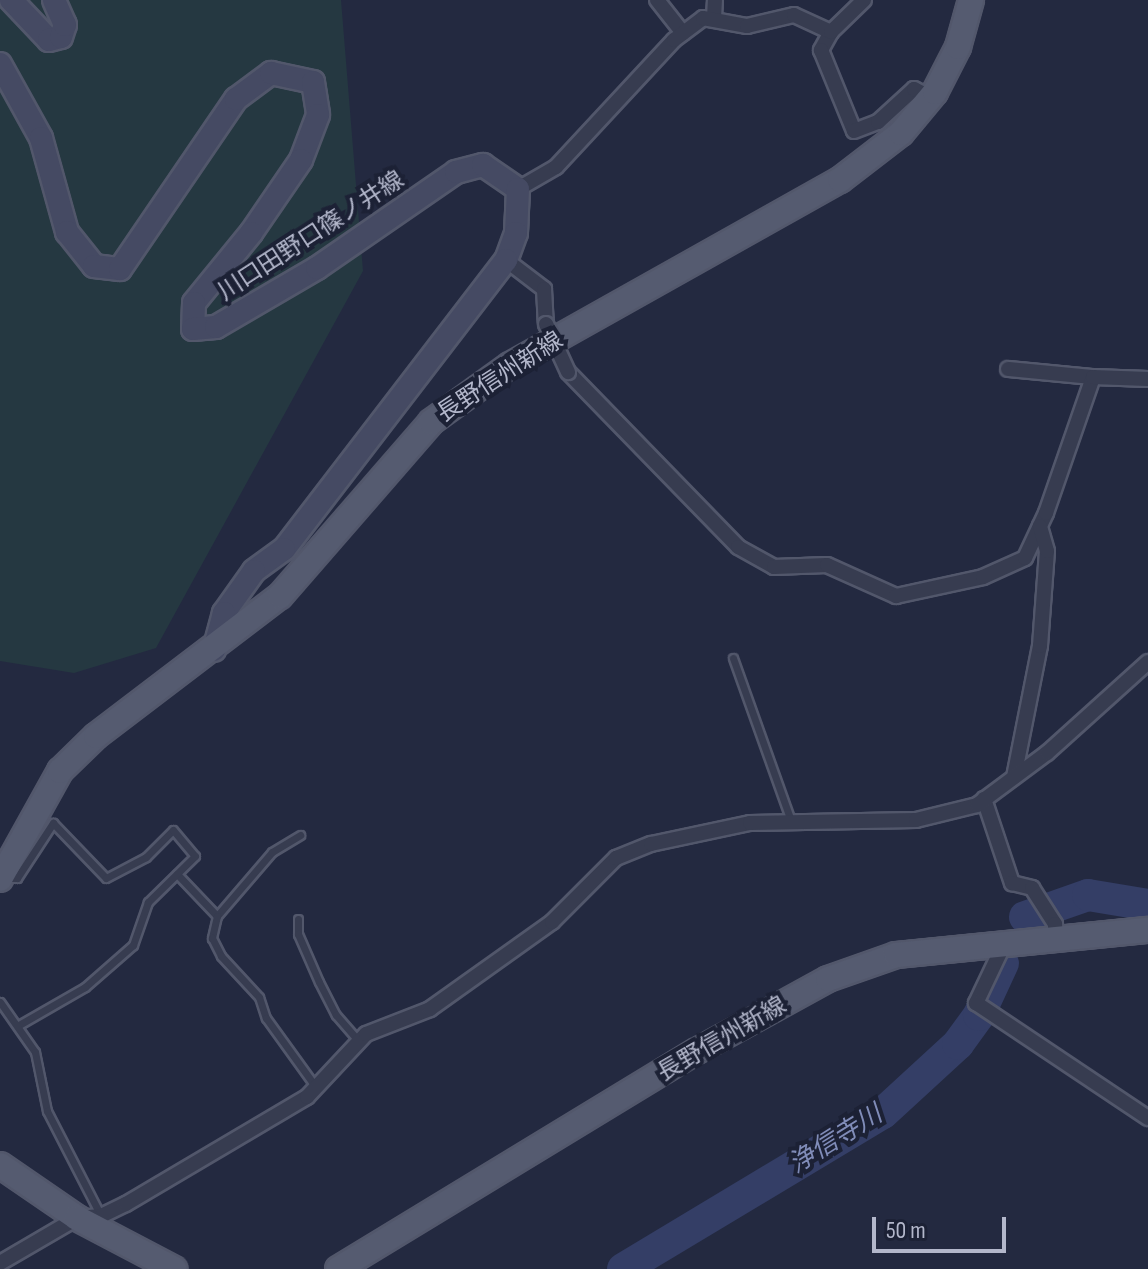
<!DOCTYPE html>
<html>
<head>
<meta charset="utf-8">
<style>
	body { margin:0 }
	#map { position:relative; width:1148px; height:1269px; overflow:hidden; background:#232940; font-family:"Sofia Sans Condensed","Noto Sans JP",sans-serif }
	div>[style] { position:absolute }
	.green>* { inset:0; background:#253841 }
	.river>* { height:32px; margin:-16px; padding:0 16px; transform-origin:16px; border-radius:16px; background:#343e66 }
	.roads { filter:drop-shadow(2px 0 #52576b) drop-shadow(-2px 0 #52576b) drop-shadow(0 2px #52576b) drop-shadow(0 -2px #52576b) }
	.lane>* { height:7px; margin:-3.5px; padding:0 3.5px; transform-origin:3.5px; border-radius:3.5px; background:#373c50 }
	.street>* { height:14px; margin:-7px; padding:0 7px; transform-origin:7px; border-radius:7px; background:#373c50 }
	.secondary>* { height:22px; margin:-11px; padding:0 11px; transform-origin:11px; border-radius:11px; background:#454a63 }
	.primary>* { height:24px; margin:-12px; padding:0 12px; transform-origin:12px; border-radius:12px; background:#555b70 }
	.bridges { filter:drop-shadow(2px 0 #52576b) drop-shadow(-2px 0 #52576b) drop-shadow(0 2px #52576b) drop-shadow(0 -2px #52576b) }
	.street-bridge>* { height:14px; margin:-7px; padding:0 7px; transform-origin:7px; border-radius:7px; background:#373c50 }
	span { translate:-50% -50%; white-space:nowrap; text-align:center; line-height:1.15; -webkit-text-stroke:8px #1c2135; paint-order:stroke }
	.street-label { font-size:24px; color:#b3b7cb }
	.water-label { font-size:26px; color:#808cb8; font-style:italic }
	.scale { position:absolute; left:872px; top:1217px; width:134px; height:36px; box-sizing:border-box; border:4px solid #b3b7cb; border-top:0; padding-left:10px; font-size:24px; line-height:28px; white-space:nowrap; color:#b3b7cb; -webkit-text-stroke:6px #1c2135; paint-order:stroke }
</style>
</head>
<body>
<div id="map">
	<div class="green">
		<i style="clip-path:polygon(0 0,341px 0,363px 271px,156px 648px,74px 673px,0 661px)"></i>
	</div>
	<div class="river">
		<i style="left:1025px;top:917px;width:67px;rotate:-19.2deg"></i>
		<i style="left:1088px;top:895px;width:61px;rotate:9.5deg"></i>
		<i style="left:623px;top:1269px;width:303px;rotate:-31deg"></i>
		<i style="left:883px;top:1113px;width:102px;rotate:-42.6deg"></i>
		<i style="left:958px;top:1044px;width:36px;rotate:-54deg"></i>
		<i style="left:979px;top:1015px;width:57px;rotate:-65.2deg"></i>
	</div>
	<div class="roads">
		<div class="lane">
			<i style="left:733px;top:658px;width:173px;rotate:70.4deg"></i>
			<i style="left:177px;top:874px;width:58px;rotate:46.4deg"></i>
			<i style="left:217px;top:916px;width:84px;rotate:-49.3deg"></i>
			<i style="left:272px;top:852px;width:33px;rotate:-31deg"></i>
			<i style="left:7px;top:878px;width:10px"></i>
			<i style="left:17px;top:878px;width:66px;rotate:-56.8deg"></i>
			<i style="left:53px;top:823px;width:76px;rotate:46.1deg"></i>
			<i style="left:106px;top:878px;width:45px;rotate:-27.7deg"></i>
			<i style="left:146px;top:857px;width:38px;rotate:-45deg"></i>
			<i style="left:173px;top:830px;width:34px;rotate:50deg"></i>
			<i style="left:195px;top:856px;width:66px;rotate:135.6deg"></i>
			<i style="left:148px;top:902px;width:46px;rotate:109.2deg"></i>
			<i style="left:133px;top:945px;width:64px;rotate:138.8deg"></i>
			<i style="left:85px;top:987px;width:76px;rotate:150.1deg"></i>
			<i style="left:217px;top:916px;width:23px;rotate:103deg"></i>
			<i style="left:212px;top:938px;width:20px;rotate:63deg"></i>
			<i style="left:221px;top:956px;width:56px;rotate:47.2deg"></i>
			<i style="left:259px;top:997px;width:22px;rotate:72deg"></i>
			<i style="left:266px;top:1018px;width:84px;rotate:54.2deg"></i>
			<i style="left:298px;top:919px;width:15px;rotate:90deg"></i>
			<i style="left:298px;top:934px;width:52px;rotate:66.4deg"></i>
			<i style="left:319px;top:982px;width:37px;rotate:63deg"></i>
			<i style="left:336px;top:1015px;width:35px;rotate:49deg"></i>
			<i style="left:0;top:1002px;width:61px;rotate:55deg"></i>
			<i style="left:35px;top:1052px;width:60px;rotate:78.5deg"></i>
			<i style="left:47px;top:1111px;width:118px;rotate:62.8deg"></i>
		</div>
		<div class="street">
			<i style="left:657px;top:0;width:42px;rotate:51.8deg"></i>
			<i style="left:714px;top:18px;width:18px;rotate:-87deg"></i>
			<i style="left:831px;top:32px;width:21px;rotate:119deg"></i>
			<i style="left:821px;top:50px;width:87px;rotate:67.8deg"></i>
			<i style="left:854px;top:131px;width:26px;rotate:-21deg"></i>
			<i style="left:878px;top:122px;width:49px;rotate:-42.5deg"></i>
			<i style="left:914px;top:89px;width:18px;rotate:27deg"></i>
			<i style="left:518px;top:189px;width:44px;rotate:-30.1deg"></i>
			<i style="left:556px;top:167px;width:173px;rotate:-47.1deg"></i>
			<i style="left:674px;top:40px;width:36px;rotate:-37deg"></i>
			<i style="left:703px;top:18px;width:45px;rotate:10.3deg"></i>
			<i style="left:747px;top:26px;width:48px;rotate:-13.2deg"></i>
			<i style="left:794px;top:15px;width:41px;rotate:24.7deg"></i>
			<i style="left:831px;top:32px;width:46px;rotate:-44.1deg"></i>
			<i style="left:506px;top:260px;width:48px;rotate:37.3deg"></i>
			<i style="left:544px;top:289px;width:35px;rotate:87deg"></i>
			<i style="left:1008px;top:369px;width:85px;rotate:5.4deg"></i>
			<i style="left:568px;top:372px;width:244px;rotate:45.8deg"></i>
			<i style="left:738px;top:547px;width:41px;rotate:29.1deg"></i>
			<i style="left:774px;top:567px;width:53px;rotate:-2.2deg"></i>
			<i style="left:827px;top:565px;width:76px;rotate:24.2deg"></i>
			<i style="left:896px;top:596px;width:89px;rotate:-12.3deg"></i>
			<i style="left:983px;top:577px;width:46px;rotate:-24.3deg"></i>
			<i style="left:1025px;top:558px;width:50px;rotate:-65deg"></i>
			<i style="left:1046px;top:513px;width:144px;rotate:-70.9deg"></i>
			<i style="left:1093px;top:377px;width:55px;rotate:2.1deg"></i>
			<i style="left:1014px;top:777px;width:134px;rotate:-78.8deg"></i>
			<i style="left:1040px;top:646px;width:95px;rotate:-85.8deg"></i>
			<i style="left:1047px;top:551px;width:26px;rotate:-106deg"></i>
			<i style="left:984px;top:799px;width:89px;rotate:71.6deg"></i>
			<i style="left:1012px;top:883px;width:21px;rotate:14deg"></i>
			<i style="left:1032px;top:888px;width:43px;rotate:57.4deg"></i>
			<i style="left:1055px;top:924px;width:14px;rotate:86deg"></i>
			<i style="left:1005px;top:942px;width:68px;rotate:115.4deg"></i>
			<i style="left:976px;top:1003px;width:207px;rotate:33.8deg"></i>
			<i style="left:0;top:1263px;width:89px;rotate:-30.3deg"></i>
			<i style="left:77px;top:1218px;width:24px;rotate:-5deg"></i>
			<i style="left:101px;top:1216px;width:28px;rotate:-26deg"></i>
			<i style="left:126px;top:1204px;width:210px;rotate:-30.6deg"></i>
			<i style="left:307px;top:1097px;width:86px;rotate:-46.9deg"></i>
			<i style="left:366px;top:1034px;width:69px;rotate:-21.3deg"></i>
			<i style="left:430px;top:1009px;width:150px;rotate:-35.5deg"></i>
			<i style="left:552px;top:922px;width:91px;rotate:-45deg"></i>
			<i style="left:616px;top:858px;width:38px;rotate:-22deg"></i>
			<i style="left:651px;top:844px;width:101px;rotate:-12deg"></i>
			<i style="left:750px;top:823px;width:166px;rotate:-1deg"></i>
			<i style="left:916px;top:820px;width:63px;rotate:-13.8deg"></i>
			<i style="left:977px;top:805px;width:87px;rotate:-36.6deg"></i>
			<i style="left:1047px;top:753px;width:136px;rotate:-42deg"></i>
		</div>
		<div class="secondary">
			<i style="left:11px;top:0;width:55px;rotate:46.5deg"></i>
			<i style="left:49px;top:40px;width:12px;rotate:-14deg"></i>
			<i style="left:61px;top:37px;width:13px;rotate:-72deg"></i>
			<i style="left:65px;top:25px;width:27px;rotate:-114deg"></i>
			<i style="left:0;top:64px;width:85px;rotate:61deg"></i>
			<i style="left:41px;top:138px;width:98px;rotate:74.5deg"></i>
			<i style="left:67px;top:232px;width:43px;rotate:51.5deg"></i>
			<i style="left:94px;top:266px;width:26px;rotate:7deg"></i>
			<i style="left:120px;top:269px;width:206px;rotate:-55.7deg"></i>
			<i style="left:236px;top:99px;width:44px;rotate:-36.6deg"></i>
			<i style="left:271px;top:73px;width:43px;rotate:12.1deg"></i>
			<i style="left:313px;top:82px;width:33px;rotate:81deg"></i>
			<i style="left:318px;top:115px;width:48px;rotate:110.7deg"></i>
			<i style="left:301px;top:160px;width:88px;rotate:124.4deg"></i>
			<i style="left:251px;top:233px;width:90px;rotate:129.2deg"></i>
			<i style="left:194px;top:303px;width:26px;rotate:92deg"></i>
			<i style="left:193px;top:329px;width:23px;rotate:-5deg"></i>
			<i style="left:216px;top:327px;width:117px;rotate:-30.3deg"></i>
			<i style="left:317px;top:268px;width:169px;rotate:-34.6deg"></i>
			<i style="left:456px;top:172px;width:28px;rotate:-15deg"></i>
			<i style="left:483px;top:165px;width:42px;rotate:34.4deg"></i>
			<i style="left:518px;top:189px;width:44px;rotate:92.6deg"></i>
			<i style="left:516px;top:233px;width:29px;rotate:110deg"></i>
			<i style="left:506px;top:260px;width:364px;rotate:127.5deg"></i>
			<i style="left:284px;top:549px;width:37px;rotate:144deg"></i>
			<i style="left:254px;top:571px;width:52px;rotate:125.5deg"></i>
			<i style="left:224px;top:613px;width:38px;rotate:105deg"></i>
		</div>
		<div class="primary">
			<i style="left:0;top:879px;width:124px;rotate:-60.9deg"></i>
			<i style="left:60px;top:771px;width:50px;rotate:-44.2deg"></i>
			<i style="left:96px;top:736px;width:231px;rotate:-37.3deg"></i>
			<i style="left:280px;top:596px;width:230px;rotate:-49deg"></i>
			<i style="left:431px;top:422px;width:97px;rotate:-35.8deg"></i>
			<i style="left:510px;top:365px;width:378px;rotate:-29.3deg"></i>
			<i style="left:840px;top:180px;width:77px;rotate:-37.6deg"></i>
			<i style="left:901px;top:133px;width:53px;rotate:-50.3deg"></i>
			<i style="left:935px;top:92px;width:51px;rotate:-62.9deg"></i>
			<i style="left:958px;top:47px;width:49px;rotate:-74.5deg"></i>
			<i style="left:0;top:1165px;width:93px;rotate:34.5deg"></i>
			<i style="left:77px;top:1218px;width:110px;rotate:27.7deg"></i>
			<i style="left:338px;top:1269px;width:420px;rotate:-31.3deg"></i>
			<i style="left:697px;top:1051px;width:149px;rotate:-28.8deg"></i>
			<i style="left:828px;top:979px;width:72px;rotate:-19.4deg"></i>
			<i style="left:896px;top:955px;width:253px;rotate:-5.7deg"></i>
		</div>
	</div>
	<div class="bridges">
		<div class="street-bridge">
			<i style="left:546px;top:324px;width:53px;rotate:65.4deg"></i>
		</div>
	</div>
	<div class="street-label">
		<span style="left:311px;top:236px;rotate:-33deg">川口田野口篠ノ井線</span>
		<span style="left:500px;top:377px;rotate:-33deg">長野信州新線</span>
		<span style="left:722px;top:1039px;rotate:-30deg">長野信州新線</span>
	</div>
	<div class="water-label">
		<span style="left:836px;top:1140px;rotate:-32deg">浄信寺川</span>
	</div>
	<div class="scale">50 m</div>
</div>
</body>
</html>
